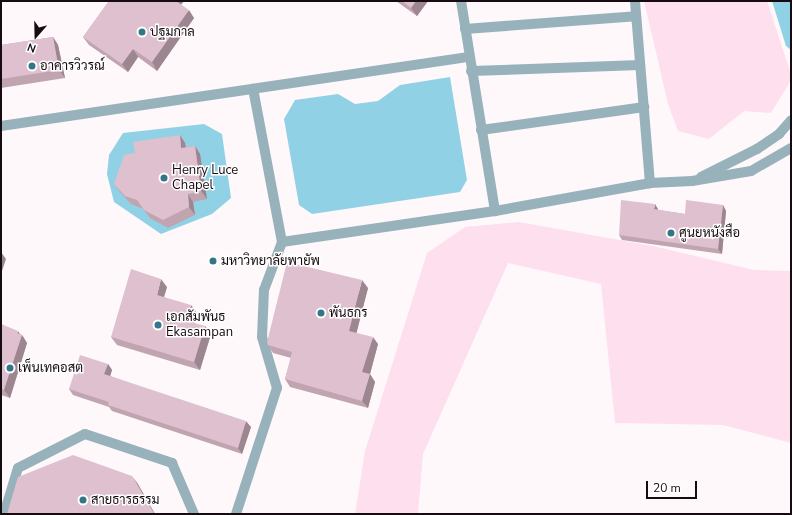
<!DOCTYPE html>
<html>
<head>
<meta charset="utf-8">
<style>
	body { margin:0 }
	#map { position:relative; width:792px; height:515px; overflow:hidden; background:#fef8fb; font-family:"Nunito Sans",Sarabun,sans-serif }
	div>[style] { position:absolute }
	.green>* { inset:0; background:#fedfed }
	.water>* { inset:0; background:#91d1e5 }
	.service>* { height:10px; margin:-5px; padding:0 5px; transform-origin:5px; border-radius:5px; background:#98b2bb }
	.wall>* { inset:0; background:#c0a5b1 }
	.shaded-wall>* { inset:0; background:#9c8690 }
	.building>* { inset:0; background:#dfc0ce }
	.dots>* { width:11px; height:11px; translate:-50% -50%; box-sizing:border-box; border:2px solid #fff; border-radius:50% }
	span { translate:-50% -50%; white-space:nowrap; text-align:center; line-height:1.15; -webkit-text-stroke:3px #fff; paint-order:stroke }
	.poi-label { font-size:13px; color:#150b10 }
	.left { translate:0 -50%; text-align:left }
	.frame { position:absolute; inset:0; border:2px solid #150b10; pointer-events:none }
	.north { position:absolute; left:16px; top:16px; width:40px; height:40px; -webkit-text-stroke:3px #fff; paint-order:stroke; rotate:200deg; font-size:11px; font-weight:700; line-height:16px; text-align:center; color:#150b10 }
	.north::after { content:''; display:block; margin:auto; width:14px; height:18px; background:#150b10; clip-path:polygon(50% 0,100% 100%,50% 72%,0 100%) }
	.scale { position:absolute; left:646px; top:481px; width:51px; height:18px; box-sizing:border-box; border:2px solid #150b10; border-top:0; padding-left:5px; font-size:12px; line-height:14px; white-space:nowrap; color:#150b10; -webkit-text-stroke:3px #fff; paint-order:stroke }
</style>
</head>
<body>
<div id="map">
	<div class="green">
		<i style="clip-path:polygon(644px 1px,767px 1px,791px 74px,791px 80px,771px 113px,744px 111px,709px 139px,678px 131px,668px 104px)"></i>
		<i style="clip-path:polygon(519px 222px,653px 246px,754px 270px,791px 271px,791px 443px,723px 425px,615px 423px,601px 284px,508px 263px,423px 454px,418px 514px,355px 514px,365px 451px,427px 253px,465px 227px)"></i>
	</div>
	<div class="water">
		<i style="clip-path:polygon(772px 1px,791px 1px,791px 50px,786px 46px)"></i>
		<i style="clip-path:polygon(450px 77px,467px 180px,460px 192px,312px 214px,299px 205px,284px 119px,295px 100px,338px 94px,355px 104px,378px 101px,400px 85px)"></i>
		<i style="clip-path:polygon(204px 124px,222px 134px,231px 198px,212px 214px,161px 234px,114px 202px,107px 174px,109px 155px,123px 133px)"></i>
	</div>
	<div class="service">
		<i style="left:461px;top:1px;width:213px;rotate:80.8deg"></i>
		<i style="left:635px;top:1px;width:183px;rotate:85.3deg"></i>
		<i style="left:465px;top:29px;width:171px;rotate:-4.3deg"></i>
		<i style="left:471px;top:71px;width:169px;rotate:-2deg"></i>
		<i style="left:1px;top:126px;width:473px;rotate:-8.4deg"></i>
		<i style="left:481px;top:130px;width:165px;rotate:-8deg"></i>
		<i style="left:701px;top:177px;width:63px;rotate:-26.6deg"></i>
		<i style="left:757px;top:149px;width:27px;rotate:-34deg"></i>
		<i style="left:779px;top:134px;width:18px;rotate:-49deg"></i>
		<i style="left:282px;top:242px;width:215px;rotate:-8.3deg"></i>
		<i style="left:495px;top:211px;width:158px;rotate:-10.2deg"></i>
		<i style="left:650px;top:183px;width:42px;rotate:-2.7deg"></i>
		<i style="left:692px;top:181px;width:60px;rotate:-9.6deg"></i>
		<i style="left:751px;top:171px;width:46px;rotate:-29.9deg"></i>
		<i style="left:4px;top:514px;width:48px;rotate:-73.1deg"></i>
		<i style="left:18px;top:468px;width:75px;rotate:-26.9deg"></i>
		<i style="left:85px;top:434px;width:92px;rotate:18.4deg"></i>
		<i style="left:172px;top:463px;width:56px;rotate:66.7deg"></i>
		<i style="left:236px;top:514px;width:133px;rotate:-72deg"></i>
		<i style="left:277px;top:388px;width:53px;rotate:-106.4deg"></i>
		<i style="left:262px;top:337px;width:47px;rotate:-87.6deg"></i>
		<i style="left:264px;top:290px;width:51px;rotate:-69.4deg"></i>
		<i style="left:282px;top:242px;width:156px;rotate:-100.7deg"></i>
	</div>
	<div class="wall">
		<i style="clip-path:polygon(109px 1px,184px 1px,181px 5px,194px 18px,157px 71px,138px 57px,128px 72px,89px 45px,83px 37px)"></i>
		<i style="clip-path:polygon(396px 1px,428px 1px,417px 16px)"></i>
		<i style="clip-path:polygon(53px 37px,58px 45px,65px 78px,1px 88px,1px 45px)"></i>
		<i style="clip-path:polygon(180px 135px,185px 143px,186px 147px,195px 146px,200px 154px,207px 199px,193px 202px,195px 215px,168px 228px,150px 218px,143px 209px,131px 204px,120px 192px,114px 184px,135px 153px)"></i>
		<i style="clip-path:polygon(723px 205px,726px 211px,722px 254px,622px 240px,619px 235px,658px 209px,658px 210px,685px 214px)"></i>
		<i style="clip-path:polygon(167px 287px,164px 297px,197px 313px,194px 323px,211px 334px,200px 370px,117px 345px,111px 337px)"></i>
		<i style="clip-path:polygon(368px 288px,356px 333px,378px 344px,370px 374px,375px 382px,368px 408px,290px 387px,285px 379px,291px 358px,273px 353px,268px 345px)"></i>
		<i style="clip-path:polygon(1px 324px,22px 335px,27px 343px,10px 398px,1px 395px)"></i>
		<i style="clip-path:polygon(108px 364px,112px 370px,110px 376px,251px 427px,242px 454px,112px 411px,109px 407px,73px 395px,69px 389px)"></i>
	</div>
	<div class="shaded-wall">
		<i style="clip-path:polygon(175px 1px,184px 1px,179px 7px)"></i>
		<i style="clip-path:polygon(416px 1px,428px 1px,417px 16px,411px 8px)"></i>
		<i style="clip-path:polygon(189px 10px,194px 18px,157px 71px,152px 62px)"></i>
		<i style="clip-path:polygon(53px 37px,58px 45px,65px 78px,59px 70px)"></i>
		<i style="clip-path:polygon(133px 49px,138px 57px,128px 72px,122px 64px)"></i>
		<i style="clip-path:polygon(180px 135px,185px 143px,187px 156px,181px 148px)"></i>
		<i style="clip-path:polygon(195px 146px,200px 154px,207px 199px,201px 191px)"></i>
		<i style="clip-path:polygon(188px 194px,193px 202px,195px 215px,189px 207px)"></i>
		<i style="clip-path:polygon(655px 204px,658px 209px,658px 214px,654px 209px)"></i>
		<i style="clip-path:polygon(723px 205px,726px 211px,722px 254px,718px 249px)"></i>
		<i style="clip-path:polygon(1px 252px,6px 259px,1px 274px)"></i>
		<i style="clip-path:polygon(161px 279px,167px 287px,162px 303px,157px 295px)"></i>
		<i style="clip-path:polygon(362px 280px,368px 288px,355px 339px,349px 331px)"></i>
		<i style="clip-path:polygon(191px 305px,197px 313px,192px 329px,187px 321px)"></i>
		<i style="clip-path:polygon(205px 326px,211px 334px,200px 370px,194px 362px)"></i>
		<i style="clip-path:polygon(18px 331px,21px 336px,22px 335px,27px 343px,10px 398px,4px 390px)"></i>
		<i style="clip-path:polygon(373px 337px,378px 344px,370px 374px,375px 382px,368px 408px,362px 401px,362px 372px)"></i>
		<i style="clip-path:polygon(108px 364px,112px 370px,109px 380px,104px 374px)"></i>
		<i style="clip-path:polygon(246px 421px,251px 427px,242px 454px,238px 448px)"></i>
		<i style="clip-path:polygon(132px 476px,138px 484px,155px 514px,154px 514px)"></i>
	</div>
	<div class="building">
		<i style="clip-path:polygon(109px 1px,176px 1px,189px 10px,152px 62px,133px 49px,122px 64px,83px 37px)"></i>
		<i style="clip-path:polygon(402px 1px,416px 1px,411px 8px)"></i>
		<i style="clip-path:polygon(53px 37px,59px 70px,1px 79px,1px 45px)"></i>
		<i style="clip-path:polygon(180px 135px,181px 148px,195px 146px,201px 191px,188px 194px,189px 207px,163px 220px,144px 210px,137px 200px,125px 196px,114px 184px,124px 155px,135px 153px,133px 142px)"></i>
		<i style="clip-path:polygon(621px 200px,655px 204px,654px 209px,685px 214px,686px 200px,723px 205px,718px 249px,619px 235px)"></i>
		<i style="clip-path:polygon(287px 262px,362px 280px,349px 331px,373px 337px,362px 372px,370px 374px,362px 401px,285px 379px,292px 352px,268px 345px,267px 342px)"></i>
		<i style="clip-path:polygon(131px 269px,161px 279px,157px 295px,191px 305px,187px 321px,205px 326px,194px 362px,111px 337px)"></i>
		<i style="clip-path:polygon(1px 324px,18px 331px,17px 333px,22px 335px,4px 390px,1px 389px)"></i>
		<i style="clip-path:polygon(80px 355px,108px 364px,104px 374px,246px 421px,238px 448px,108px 405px,109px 402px,69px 389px)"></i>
		<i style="clip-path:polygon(73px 455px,132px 476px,154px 514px,7px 514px,18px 477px)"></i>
	</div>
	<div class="dots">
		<i style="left:142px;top:32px;background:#347588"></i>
		<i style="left:32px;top:66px;background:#347588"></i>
		<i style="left:164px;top:178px;background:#347588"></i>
		<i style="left:671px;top:233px;background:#347588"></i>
		<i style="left:213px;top:261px;background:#347588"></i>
		<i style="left:321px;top:313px;background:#347588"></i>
		<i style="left:158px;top:325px;background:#347588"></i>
		<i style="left:10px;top:368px;background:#347588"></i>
		<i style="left:83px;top:500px;background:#347588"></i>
	</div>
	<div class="poi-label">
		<span class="left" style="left:150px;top:32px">ปฐมกาล</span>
		<span class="left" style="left:40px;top:66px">อาคารวิวรณ์</span>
		<span class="left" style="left:172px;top:178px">Henry Luce<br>Chapel</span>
		<span class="left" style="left:679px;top:233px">ศูนยหนังสือ</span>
		<span class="left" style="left:221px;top:261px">มหาวิทยาลัยพายัพ</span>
		<span class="left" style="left:329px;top:313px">พันธกร</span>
		<span class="left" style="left:166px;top:325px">เอกสัมพันธ<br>Ekasampan</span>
		<span class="left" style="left:18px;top:368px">เพ็นเทคอสต</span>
		<span class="left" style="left:91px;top:500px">สายธารธรรม</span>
	</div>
	<div class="frame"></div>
	<div class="north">N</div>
	<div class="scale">20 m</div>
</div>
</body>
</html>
